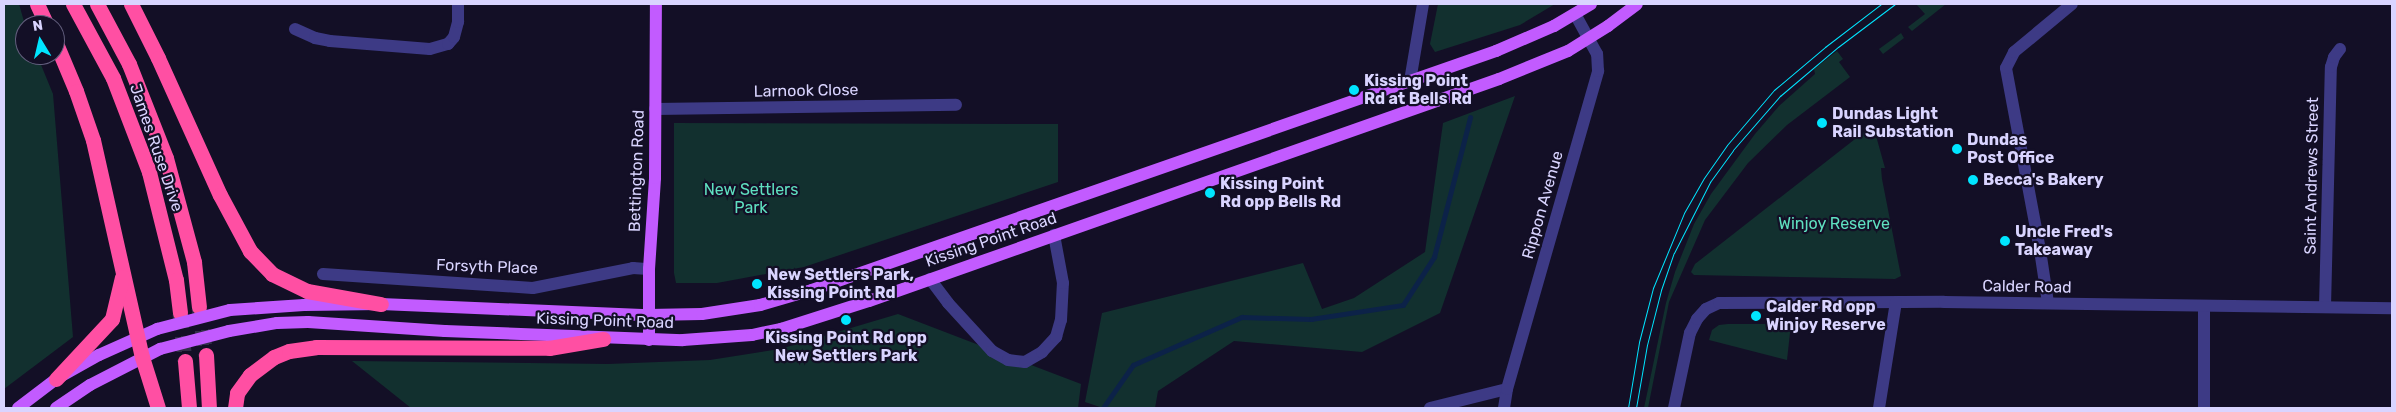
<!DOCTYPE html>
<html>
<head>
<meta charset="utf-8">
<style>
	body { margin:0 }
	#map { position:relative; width:2396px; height:412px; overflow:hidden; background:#130f26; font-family:Rubik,sans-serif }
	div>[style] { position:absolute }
	.green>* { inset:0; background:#12302f }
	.stream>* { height:4.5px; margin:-2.25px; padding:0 2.25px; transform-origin:2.25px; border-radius:2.25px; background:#0c2248 }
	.highway-tunnel>* { height:15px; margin-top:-7.5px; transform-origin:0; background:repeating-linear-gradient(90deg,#312d47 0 15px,transparent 0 23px) }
	.minor>* { height:12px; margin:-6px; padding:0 6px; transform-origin:6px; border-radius:6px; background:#3d3a85 }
	.major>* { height:12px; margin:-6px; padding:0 6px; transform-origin:6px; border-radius:6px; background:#c25bff }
	.highway>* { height:15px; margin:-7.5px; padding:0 7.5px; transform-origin:7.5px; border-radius:7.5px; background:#ff4fa3 }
	.tram>* { height:1px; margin:-0.5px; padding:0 0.5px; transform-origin:0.5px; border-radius:0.5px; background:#00e5ff }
	.major-bridge>* { height:12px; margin:-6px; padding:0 6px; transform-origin:6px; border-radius:6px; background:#c25bff }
	.dots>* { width:14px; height:14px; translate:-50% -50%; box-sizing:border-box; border:2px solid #130f26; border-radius:50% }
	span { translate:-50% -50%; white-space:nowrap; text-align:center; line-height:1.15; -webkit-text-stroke:4.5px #130f26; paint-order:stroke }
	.poi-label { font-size:16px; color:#d9d4ff; font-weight:700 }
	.left { translate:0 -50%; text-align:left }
	.street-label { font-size:16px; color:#d9d4ff }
	.park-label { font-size:16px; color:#5fe0c0 }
	.frame { position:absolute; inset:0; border:5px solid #d9d4ff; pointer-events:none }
	.north { position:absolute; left:15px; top:15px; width:50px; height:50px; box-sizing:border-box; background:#130f26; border:1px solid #625e7d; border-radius:50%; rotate:351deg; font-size:14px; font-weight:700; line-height:20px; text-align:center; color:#d9d4ff }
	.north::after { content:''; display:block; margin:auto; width:18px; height:22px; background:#00e5ff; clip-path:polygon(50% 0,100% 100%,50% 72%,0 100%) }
</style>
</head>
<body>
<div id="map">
	<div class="green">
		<i style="clip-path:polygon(4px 4px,19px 4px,25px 25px,25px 55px,37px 55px,53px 94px,73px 337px,4px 389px)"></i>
		<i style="clip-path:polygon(1438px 4px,1555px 4px,1520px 25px,1435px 52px,1430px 44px)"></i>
		<i style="clip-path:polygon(1916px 4px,1946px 4px,1912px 31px,1908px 27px,1925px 14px)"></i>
		<i style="clip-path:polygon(1901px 33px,1904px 38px,1883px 54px,1879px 49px)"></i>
		<i style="clip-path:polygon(1837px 51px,1843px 59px,1839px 62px,1850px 77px,1787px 125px,1748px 163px,1705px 220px,1669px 302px,1648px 408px,1644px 408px,1666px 303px,1675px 272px,1694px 224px,1711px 194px,1755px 134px,1779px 106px,1815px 74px,1814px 69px)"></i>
		<i style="clip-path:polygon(1515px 96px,1440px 313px,1362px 352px,1234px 341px,1158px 391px,1155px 408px,1103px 408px,1085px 402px,1102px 313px,1303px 263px,1322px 309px,1354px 298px,1425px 252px,1443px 123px)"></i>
		<i style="clip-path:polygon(674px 123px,1058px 124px,1058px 182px,804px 267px,717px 283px,676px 283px,674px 273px)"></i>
		<i style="clip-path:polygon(1873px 125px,1885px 168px,1881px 168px,1882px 179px,1901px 276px,1895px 279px,1694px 275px,1691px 272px,1695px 264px)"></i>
		<i style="clip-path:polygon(898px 314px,1081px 384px,1078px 408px,411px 408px,352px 361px,608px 364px,710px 360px,780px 349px)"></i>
		<i style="clip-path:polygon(1728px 324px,1791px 324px,1787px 360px,1709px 340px,1712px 330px,1719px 325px)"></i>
	</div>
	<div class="stream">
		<i style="left:1103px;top:408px;width:52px;rotate:-55.1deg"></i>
		<i style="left:1133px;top:365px;width:119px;rotate:-23.8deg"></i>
		<i style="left:1242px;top:317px;width:69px;rotate:1.7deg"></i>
		<i style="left:1311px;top:319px;width:93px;rotate:-8.7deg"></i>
		<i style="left:1403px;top:305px;width:57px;rotate:-57.1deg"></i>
		<i style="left:1434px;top:257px;width:144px;rotate:-75.5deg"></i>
	</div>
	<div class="highway-tunnel">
		<i style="left:199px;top:307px;width:49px;rotate:81.7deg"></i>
		<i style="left:180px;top:313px;width:48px;rotate:84.1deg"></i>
	</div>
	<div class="minor">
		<i style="left:295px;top:29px;width:22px;rotate:24deg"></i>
		<i style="left:315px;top:38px;width:15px;rotate:11deg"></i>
		<i style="left:330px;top:41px;width:100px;rotate:4.6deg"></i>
		<i style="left:430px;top:49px;width:19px;rotate:-16deg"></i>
		<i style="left:448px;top:44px;width:9px;rotate:-49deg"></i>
		<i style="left:454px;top:37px;width:16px;rotate:-75deg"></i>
		<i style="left:458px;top:22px;width:18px;rotate:-90deg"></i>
		<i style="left:1410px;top:81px;width:78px;rotate:-80.4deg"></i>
		<i style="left:655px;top:109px;width:301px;rotate:-0.8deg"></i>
		<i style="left:323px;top:274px;width:210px;rotate:3.8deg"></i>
		<i style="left:533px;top:288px;width:102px;rotate:-11.3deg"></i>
		<i style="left:633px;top:268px;width:16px;rotate:4deg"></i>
		<i style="left:930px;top:279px;width:30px;rotate:53deg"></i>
		<i style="left:948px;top:303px;width:65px;rotate:47.5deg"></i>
		<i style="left:992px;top:351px;width:18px;rotate:29deg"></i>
		<i style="left:1008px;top:360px;width:17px;rotate:7deg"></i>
		<i style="left:1025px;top:362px;width:20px;rotate:-30deg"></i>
		<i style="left:1042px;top:352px;width:21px;rotate:-47deg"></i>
		<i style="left:1056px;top:337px;width:18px;rotate:-74deg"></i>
		<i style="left:1061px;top:320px;width:37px;rotate:-87deg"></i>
		<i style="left:1063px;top:283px;width:49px;rotate:-100.6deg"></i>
		<i style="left:2048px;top:303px;width:54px;rotate:-98.6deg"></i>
		<i style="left:2040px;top:250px;width:185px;rotate:-100.6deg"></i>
		<i style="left:2006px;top:68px;width:18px;rotate:-63deg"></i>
		<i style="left:2014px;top:52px;width:75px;rotate:-39.6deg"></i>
		<i style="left:2204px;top:306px;width:102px;rotate:90deg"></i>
		<i style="left:2325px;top:307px;width:240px;rotate:-88.6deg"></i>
		<i style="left:2331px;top:67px;width:10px;rotate:-73deg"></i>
		<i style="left:2334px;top:57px;width:10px;rotate:-53deg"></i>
		<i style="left:1430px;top:408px;width:79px;rotate:-13.9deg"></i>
		<i style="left:1504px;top:408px;width:19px;rotate:-81deg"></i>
		<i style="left:1507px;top:389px;width:331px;rotate:-74deg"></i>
		<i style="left:1598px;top:71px;width:17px;rotate:-93deg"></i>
		<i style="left:1597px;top:54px;width:46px;rotate:-118.8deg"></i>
		<i style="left:1674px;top:408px;width:77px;rotate:-78deg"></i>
		<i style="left:1690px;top:333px;width:16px;rotate:-63deg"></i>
		<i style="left:1697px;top:319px;width:13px;rotate:-48deg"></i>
		<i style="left:1706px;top:309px;width:14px;rotate:-25deg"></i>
		<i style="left:1719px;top:303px;width:225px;rotate:-0.3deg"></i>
		<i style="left:1944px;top:302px;width:448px;rotate:0.8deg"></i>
		<i style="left:1879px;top:408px;width:107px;rotate:-80.9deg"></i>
	</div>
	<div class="major">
		<i style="left:230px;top:310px;width:74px;rotate:-3.9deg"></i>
		<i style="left:304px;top:305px;width:77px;rotate:-0.7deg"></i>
		<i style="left:381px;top:304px;width:267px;rotate:2.4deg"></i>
		<i style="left:648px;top:315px;width:54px;rotate:-1.1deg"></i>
		<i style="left:702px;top:314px;width:59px;rotate:-8.8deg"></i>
		<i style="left:760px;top:305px;width:54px;rotate:-16.1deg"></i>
		<i style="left:812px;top:290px;width:725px;rotate:-19.26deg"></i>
		<i style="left:1496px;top:51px;width:63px;rotate:-23.3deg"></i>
		<i style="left:1554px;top:26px;width:43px;rotate:-30.7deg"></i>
		<i style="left:229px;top:331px;width:49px;rotate:-9.5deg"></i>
		<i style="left:277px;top:323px;width:31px;rotate:-2deg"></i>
		<i style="left:308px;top:322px;width:137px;rotate:3.8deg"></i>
		<i style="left:445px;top:331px;width:238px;rotate:2.2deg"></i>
		<i style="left:683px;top:340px;width:69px;rotate:-4.1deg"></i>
		<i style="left:752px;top:335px;width:30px;rotate:-12deg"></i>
		<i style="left:781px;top:329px;width:92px;rotate:-17.7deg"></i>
		<i style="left:869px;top:301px;width:668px;rotate:-19.41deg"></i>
		<i style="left:1499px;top:79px;width:74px;rotate:-22.1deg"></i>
		<i style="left:1568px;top:51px;width:47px;rotate:-32deg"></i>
		<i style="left:1608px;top:26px;width:36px;rotate:-37deg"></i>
		<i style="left:649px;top:340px;width:71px;rotate:-90deg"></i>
		<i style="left:649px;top:269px;width:91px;rotate:-86.2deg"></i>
		<i style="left:655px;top:178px;width:174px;rotate:-89.7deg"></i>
		<i style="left:18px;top:408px;width:48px;rotate:-37.3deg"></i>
		<i style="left:56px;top:379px;width:49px;rotate:-29.2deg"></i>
		<i style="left:99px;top:355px;width:64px;rotate:-24.1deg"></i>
		<i style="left:56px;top:408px;width:41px;rotate:-34.1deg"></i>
		<i style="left:90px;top:385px;width:79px;rotate:-27.2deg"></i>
	</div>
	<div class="highway">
		<i style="left:37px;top:4px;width:23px;rotate:65deg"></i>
		<i style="left:73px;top:4px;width:84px;rotate:61.6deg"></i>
		<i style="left:113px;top:78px;width:101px;rotate:69deg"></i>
		<i style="left:149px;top:172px;width:111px;rotate:76deg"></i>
		<i style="left:176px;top:280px;width:33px;rotate:83deg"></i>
		<i style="left:97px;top:4px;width:68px;rotate:61.9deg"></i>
		<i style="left:129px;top:64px;width:101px;rotate:68.5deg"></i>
		<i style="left:166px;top:158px;width:108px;rotate:74.9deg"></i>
		<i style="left:194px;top:262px;width:45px;rotate:83.7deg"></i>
		<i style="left:131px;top:4px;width:60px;rotate:63.4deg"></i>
		<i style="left:158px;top:58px;width:150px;rotate:65.7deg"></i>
		<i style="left:220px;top:195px;width:64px;rotate:61.8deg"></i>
		<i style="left:250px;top:251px;width:32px;rotate:46deg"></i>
		<i style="left:272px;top:274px;width:39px;rotate:26deg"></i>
		<i style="left:307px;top:291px;width:75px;rotate:10deg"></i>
		<i style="left:55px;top:41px;width:54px;rotate:67.2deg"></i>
		<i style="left:76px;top:91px;width:52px;rotate:70.9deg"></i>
		<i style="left:93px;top:140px;width:222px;rotate:77.3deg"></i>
		<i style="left:142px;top:357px;width:53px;rotate:72.6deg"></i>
		<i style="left:206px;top:355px;width:53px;rotate:86.8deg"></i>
		<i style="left:185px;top:361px;width:47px;rotate:85.1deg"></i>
		<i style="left:56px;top:379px;width:82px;rotate:-47deg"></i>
		<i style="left:112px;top:319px;width:43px;rotate:-76.6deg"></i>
		<i style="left:235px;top:408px;width:15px;rotate:-82deg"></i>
		<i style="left:237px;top:393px;width:22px;rotate:-54deg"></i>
		<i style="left:250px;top:375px;width:30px;rotate:-37deg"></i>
		<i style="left:274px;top:357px;width:16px;rotate:-22deg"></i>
		<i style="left:289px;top:351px;width:27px;rotate:-8deg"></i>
		<i style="left:316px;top:347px;width:233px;rotate:0.2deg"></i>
		<i style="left:549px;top:348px;width:55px;rotate:-9.5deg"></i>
	</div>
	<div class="tram">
		<i style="left:1628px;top:408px;width:67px;rotate:-80.5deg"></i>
		<i style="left:1639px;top:342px;width:56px;rotate:-75.5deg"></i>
		<i style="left:1653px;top:288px;width:81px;rotate:-67.5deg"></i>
		<i style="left:1684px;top:213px;width:40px;rotate:-60.3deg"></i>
		<i style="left:1704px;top:178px;width:40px;rotate:-55.1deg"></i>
		<i style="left:1727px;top:145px;width:72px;rotate:-49.5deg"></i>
		<i style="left:1774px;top:90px;width:67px;rotate:-40.1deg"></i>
		<i style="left:1825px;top:47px;width:71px;rotate:-37.5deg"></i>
		<i style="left:1636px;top:408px;width:64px;rotate:-80.1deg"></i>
		<i style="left:1647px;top:345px;width:57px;rotate:-75.7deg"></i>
		<i style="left:1661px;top:290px;width:39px;rotate:-71deg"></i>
		<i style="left:1674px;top:253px;width:80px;rotate:-63.1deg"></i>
		<i style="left:1710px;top:182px;width:39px;rotate:-54deg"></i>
		<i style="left:1733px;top:150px;width:72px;rotate:-49deg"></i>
		<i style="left:1780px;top:96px;width:76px;rotate:-40.2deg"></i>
		<i style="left:1838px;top:47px;width:71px;rotate:-37deg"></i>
	</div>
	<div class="major-bridge">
		<i style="left:157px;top:329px;width:75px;rotate:-14.6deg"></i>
		<i style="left:160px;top:349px;width:71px;rotate:-14.6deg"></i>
	</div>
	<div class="dots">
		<i style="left:1354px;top:90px;background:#00e5ff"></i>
		<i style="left:1822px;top:123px;background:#00e5ff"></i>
		<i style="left:1957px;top:149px;background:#00e5ff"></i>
		<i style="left:1973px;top:180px;background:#00e5ff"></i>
		<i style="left:1210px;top:193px;background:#00e5ff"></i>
		<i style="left:2005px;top:241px;background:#00e5ff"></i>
		<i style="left:757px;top:284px;background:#00e5ff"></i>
		<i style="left:1756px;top:316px;background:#00e5ff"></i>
		<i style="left:846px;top:320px;background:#00e5ff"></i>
	</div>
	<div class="poi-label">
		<span class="left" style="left:1364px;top:90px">Kissing Point<br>Rd at Bells Rd</span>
		<span class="left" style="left:1832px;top:123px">Dundas Light<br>Rail Substation</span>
		<span class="left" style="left:1967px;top:149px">Dundas<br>Post Office</span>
		<span class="left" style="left:1983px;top:180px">Becca's Bakery</span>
		<span class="left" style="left:1220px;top:193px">Kissing Point<br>Rd opp Bells Rd</span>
		<span class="left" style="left:2015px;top:241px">Uncle Fred's<br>Takeaway</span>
		<span class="left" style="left:767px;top:284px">New Settlers Park,<br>Kissing Point Rd</span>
		<span class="left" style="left:1766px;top:316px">Calder Rd opp<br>Winjoy Reserve</span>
		<span style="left:846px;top:347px">Kissing Point Rd opp<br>New Settlers Park</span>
	</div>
	<div class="street-label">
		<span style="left:806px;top:91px;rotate:-1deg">Larnook Close</span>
		<span style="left:156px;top:148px;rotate:71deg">James Ruse Drive</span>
		<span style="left:637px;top:171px;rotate:-88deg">Bettington Road</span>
		<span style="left:2312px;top:176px;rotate:-89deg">Saint Andrews Street</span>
		<span style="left:1543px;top:205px;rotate:-74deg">Rippon Avenue</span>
		<span style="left:991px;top:240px;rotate:-19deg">Kissing Point Road</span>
		<span style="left:487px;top:267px;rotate:2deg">Forsyth Place</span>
		<span style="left:2027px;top:287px;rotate:1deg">Calder Road</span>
		<span style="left:605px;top:321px;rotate:2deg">Kissing Point Road</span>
	</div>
	<div class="park-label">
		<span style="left:751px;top:199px">New Settlers<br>Park</span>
		<span style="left:1834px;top:224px">Winjoy Reserve</span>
	</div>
	<div class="frame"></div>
	<div class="north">N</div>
</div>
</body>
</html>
